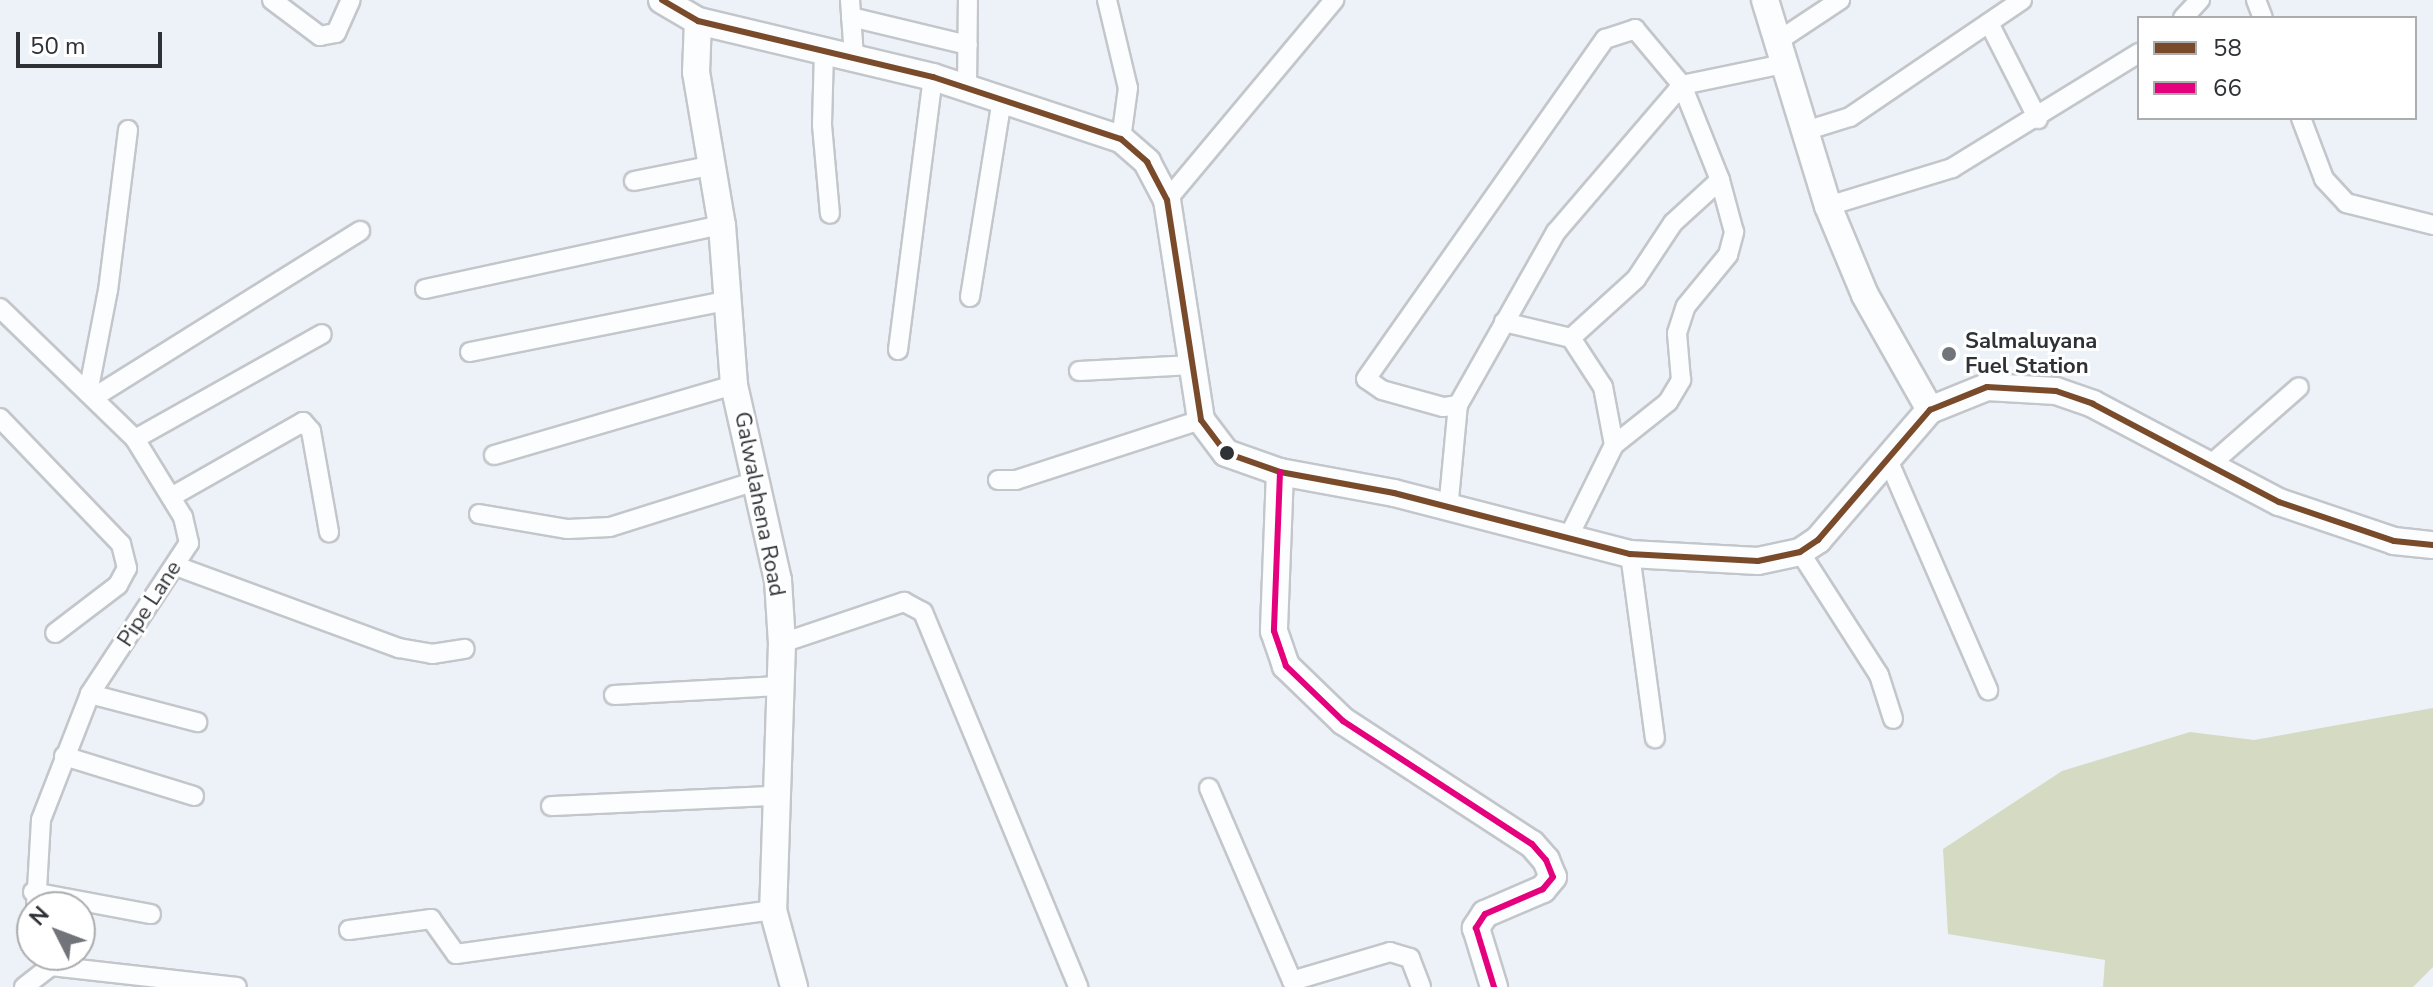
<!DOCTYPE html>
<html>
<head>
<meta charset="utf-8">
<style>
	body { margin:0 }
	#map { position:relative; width:2433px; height:987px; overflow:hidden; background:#edf2f8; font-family:"Nunito Sans",sans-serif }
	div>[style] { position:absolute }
	.green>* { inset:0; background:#d5dac2 }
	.roads { filter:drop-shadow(2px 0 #c3c6ca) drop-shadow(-2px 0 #c3c6ca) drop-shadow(0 2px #c3c6ca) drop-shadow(0 -2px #c3c6ca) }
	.street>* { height:18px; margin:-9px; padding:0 9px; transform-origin:9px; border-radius:9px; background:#fcfdfe }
	.secondary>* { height:26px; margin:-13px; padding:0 13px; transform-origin:13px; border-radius:13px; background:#fcfdfe }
	.bus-1>* { height:6px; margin:-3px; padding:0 3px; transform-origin:3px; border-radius:3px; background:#7a4b2a }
	.bus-2>* { height:6px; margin:-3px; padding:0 3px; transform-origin:3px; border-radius:3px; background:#e5007d }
	.dots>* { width:22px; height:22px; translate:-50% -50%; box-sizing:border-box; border:4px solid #fff; border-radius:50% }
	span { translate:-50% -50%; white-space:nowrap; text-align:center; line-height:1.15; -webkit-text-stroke:6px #fff; paint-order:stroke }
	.poi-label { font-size:22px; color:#2e3135; font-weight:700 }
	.left { translate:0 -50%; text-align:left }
	.street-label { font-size:22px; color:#2e3135 }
	.legend { position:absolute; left:2137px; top:16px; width:280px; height:104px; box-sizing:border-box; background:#fff; border:2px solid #abadae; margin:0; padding:10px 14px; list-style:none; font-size:24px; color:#2e3135 }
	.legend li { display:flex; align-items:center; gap:16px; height:40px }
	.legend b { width:40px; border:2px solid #abadae }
	.north { position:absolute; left:16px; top:891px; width:80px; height:80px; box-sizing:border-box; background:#fff; border:2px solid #abadae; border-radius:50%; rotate:312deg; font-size:22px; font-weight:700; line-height:32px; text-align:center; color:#2e3135 }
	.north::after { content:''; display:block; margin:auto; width:28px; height:36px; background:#717579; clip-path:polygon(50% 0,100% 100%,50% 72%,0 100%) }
	.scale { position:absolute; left:16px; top:32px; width:146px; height:36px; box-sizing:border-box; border:4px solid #2e3135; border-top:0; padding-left:10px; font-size:24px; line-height:28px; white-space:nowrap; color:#2e3135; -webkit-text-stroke:6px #fff; paint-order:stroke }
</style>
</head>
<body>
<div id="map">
	<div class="green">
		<i style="clip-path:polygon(2433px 708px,2433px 967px,2413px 987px,2103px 987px,2105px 960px,1948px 934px,1943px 849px,2062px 771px,2190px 732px,2254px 740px)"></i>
	</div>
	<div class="roads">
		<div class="street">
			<i style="left:272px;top:0;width:60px;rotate:36.9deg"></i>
			<i style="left:320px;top:36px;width:16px;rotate:-11deg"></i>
			<i style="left:336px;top:33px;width:36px;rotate:-66deg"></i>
			<i style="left:850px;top:0;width:57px;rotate:86deg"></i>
			<i style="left:1107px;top:0;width:90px;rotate:76.6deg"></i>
			<i style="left:1128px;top:88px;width:51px;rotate:97.8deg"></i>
			<i style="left:2256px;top:0;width:19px;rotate:69deg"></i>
			<i style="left:851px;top:17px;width:120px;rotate:13.5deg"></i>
			<i style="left:2183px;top:18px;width:25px;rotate:-47deg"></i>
			<i style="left:1989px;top:23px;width:108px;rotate:63deg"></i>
			<i style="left:1781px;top:39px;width:71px;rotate:-33.5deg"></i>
			<i style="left:824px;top:52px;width:73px;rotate:91.6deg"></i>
			<i style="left:822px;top:125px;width:89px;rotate:84.9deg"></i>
			<i style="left:967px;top:89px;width:89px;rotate:-89.4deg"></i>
			<i style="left:2301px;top:118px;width:65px;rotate:69.3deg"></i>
			<i style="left:2324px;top:179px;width:33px;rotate:47deg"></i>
			<i style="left:2346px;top:203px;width:90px;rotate:14.2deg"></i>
			<i style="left:128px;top:130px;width:161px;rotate:97.1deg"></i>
			<i style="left:108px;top:290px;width:105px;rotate:101deg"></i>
			<i style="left:88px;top:393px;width:11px;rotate:5deg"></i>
			<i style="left:99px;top:394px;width:308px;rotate:-32deg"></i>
			<i style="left:1805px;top:131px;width:47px;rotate:-17.3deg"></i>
			<i style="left:1850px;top:117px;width:208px;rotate:-34.2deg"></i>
			<i style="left:634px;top:181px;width:76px;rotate:-11.3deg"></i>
			<i style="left:1167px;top:200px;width:261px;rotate:-50.1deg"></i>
			<i style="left:1828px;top:206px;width:130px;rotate:-17deg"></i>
			<i style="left:1952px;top:168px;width:220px;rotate:-31.6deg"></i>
			<i style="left:425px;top:289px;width:304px;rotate:-12.2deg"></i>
			<i style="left:970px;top:297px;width:200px;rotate:-80.8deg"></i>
			<i style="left:0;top:308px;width:188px;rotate:44.1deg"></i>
			<i style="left:135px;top:439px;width:92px;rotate:58.4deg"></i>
			<i style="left:183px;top:517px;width:27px;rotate:77deg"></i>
			<i style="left:189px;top:543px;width:181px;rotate:123.3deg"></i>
			<i style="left:90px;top:694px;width:135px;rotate:111.3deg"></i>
			<i style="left:41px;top:820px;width:87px;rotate:93.3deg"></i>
			<i style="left:898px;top:350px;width:275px;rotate:-82.7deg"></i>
			<i style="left:470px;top:352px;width:261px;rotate:-11.3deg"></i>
			<i style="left:1079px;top:371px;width:114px;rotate:-3deg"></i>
			<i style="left:1458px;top:405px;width:15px;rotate:172deg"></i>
			<i style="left:1443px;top:407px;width:63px;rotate:-164.4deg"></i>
			<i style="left:1382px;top:390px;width:19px;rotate:-145deg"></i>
			<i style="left:1366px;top:379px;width:416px;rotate:-54.9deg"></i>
			<i style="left:1605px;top:39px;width:32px;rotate:-18deg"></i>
			<i style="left:1635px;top:29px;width:73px;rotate:50deg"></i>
			<i style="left:1682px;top:85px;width:102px;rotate:68.2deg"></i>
			<i style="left:1720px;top:180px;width:64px;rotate:137.5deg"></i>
			<i style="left:1673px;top:223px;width:67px;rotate:123.5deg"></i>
			<i style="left:1636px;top:279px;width:88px;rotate:137.8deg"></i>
			<i style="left:1571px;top:338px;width:69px;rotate:-166.6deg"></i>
			<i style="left:0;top:418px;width:175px;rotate:46.2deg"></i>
			<i style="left:121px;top:544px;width:25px;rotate:76deg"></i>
			<i style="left:127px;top:568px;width:19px;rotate:118deg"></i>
			<i style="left:118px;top:585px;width:79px;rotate:142.7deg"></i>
			<i style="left:135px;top:439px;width:214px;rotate:-29.3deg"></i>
			<i style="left:1614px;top:445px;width:69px;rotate:-38.5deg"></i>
			<i style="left:1668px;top:402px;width:26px;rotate:-59deg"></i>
			<i style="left:1681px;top:380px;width:47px;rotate:-94.9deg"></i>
			<i style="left:1677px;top:333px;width:28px;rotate:-72deg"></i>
			<i style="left:1686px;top:306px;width:66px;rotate:-50.5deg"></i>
			<i style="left:1728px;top:255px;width:24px;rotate:-75deg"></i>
			<i style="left:1734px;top:232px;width:54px;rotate:-105.1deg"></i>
			<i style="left:494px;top:455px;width:250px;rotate:-16.3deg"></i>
			<i style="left:1889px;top:462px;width:249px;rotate:66.5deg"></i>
			<i style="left:2210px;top:465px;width:118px;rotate:-41.2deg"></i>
			<i style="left:998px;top:480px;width:18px"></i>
			<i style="left:1016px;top:480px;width:194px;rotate:-18deg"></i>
			<i style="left:171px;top:497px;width:152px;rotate:-29.6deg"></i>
			<i style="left:303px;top:422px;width:12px;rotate:48deg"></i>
			<i style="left:311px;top:431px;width:103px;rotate:79.9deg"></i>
			<i style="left:1448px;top:510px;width:105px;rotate:-84.6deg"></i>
			<i style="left:1458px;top:405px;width:199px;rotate:-60.5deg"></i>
			<i style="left:1556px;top:232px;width:194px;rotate:-49.4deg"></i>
			<i style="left:1682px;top:85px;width:108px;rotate:-11.7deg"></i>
			<i style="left:479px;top:514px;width:90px;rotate:9.6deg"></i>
			<i style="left:568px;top:529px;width:42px;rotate:-2.7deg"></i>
			<i style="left:610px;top:527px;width:153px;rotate:-17.5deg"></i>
			<i style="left:1567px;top:540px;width:106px;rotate:-63.7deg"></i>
			<i style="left:1614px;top:445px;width:59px;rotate:-100.7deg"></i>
			<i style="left:1603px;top:387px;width:59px;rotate:-123.1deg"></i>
			<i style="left:1800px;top:552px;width:146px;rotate:57.3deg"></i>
			<i style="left:1879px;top:675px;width:46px;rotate:72.3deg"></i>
			<i style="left:1630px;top:554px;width:186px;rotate:82.3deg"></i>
			<i style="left:176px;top:566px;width:238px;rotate:20.2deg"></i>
			<i style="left:399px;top:648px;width:34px;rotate:10deg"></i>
			<i style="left:432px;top:654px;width:33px;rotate:-9deg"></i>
			<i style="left:782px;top:643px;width:129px;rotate:-18.6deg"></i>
			<i style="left:904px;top:602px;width:21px;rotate:28deg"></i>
			<i style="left:923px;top:612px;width:406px;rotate:67.5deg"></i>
			<i style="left:90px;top:694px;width:111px;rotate:14.7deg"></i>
			<i style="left:614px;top:695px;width:165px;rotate:-3.1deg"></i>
			<i style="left:64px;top:756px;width:136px;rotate:17.1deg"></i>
			<i style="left:1209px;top:788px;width:210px;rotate:66.7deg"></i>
			<i style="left:1292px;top:981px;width:102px;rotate:-16.5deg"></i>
			<i style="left:1390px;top:952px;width:21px;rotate:17deg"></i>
			<i style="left:1410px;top:958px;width:31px;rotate:69deg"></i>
			<i style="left:551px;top:806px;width:221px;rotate:-2.6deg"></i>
			<i style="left:33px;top:892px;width:120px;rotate:10.6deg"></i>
			<i style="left:349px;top:930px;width:83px;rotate:-7.6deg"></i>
			<i style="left:431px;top:919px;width:43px;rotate:54.5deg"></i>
			<i style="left:456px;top:954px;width:320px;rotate:-7.9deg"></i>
			<i style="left:24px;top:987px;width:34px;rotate:-38deg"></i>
			<i style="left:51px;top:966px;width:187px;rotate:6.4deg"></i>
		</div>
		<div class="secondary">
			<i style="left:662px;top:0;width:42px;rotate:30.3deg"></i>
			<i style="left:698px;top:21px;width:242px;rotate:13.4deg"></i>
			<i style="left:933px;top:77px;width:198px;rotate:18.3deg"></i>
			<i style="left:1121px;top:139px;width:35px;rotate:41deg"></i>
			<i style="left:1147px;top:162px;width:43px;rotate:62.2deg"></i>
			<i style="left:1167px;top:200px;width:223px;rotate:81.2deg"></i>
			<i style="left:1201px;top:420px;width:41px;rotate:52.9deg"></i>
			<i style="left:1226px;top:453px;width:57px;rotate:19.4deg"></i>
			<i style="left:1280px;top:472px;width:116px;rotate:10.4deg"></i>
			<i style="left:1394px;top:493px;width:244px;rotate:14.5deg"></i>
			<i style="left:1630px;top:554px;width:128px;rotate:3.1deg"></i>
			<i style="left:1758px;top:561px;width:43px;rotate:-12.1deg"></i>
			<i style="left:1800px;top:552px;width:22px;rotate:-34deg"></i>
			<i style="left:1818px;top:540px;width:172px;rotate:-49.3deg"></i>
			<i style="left:1930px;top:410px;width:61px;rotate:-22deg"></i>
			<i style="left:1987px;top:387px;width:69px;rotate:3.3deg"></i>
			<i style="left:2056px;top:391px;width:39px;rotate:19deg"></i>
			<i style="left:2093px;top:404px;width:210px;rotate:27.8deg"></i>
			<i style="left:2279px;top:502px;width:121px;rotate:18.7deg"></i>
			<i style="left:2394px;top:541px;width:39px;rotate:6deg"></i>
			<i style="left:1765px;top:0;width:215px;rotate:73deg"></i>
			<i style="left:1828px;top:206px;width:96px;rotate:67.4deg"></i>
			<i style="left:1865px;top:295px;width:132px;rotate:60.5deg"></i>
			<i style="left:698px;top:21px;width:51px;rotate:92.2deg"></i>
			<i style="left:696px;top:72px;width:155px;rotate:80.4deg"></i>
			<i style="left:722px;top:225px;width:160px;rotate:85.7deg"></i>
			<i style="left:734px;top:385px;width:200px;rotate:77.3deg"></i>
			<i style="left:778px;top:580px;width:63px;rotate:86.4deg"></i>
			<i style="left:782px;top:643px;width:267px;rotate:91.9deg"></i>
			<i style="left:773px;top:910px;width:80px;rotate:74.7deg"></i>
			<i style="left:1280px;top:472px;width:159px;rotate:92.2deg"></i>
			<i style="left:1274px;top:631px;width:37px;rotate:71deg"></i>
			<i style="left:1286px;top:666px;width:79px;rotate:44deg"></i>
			<i style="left:1343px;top:721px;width:225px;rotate:33.1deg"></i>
			<i style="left:1532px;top:844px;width:21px;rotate:49deg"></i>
			<i style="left:1546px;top:860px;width:18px;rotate:68deg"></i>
			<i style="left:1553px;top:877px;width:16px;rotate:130deg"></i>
			<i style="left:1543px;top:889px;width:63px;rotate:156.7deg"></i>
			<i style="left:1485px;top:914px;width:17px;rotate:123deg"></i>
			<i style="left:1476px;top:928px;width:62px;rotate:73deg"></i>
		</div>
	</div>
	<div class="bus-1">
		<i style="left:662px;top:0;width:42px;rotate:30.3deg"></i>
		<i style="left:698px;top:21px;width:242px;rotate:13.4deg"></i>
		<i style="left:933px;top:77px;width:198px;rotate:18.3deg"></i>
		<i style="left:1121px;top:139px;width:35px;rotate:41deg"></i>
		<i style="left:1147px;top:162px;width:43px;rotate:62.2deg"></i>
		<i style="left:1167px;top:200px;width:223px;rotate:81.2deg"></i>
		<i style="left:1201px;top:420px;width:41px;rotate:52.9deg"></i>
		<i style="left:1226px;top:453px;width:57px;rotate:19.4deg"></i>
		<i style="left:1280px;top:472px;width:116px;rotate:10.4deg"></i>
		<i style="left:1394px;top:493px;width:244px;rotate:14.5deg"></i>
		<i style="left:1630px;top:554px;width:128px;rotate:3.1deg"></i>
		<i style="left:1758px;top:561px;width:43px;rotate:-12.1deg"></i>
		<i style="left:1800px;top:552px;width:22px;rotate:-34deg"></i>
		<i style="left:1818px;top:540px;width:172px;rotate:-49.3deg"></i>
		<i style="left:1930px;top:410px;width:61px;rotate:-22deg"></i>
		<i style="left:1987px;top:387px;width:69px;rotate:3.3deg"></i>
		<i style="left:2056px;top:391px;width:39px;rotate:19deg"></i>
		<i style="left:2093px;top:404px;width:210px;rotate:27.8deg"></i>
		<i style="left:2279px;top:502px;width:121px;rotate:18.7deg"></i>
		<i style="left:2394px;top:541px;width:39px;rotate:6deg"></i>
	</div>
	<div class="bus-2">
		<i style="left:1280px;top:472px;width:159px;rotate:92.2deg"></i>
		<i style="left:1274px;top:631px;width:37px;rotate:71deg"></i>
		<i style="left:1286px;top:666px;width:79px;rotate:44deg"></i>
		<i style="left:1343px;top:721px;width:225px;rotate:33.1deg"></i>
		<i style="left:1532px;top:844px;width:21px;rotate:49deg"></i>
		<i style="left:1546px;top:860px;width:18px;rotate:68deg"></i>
		<i style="left:1553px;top:877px;width:16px;rotate:130deg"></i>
		<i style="left:1543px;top:889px;width:63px;rotate:156.7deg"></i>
		<i style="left:1485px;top:914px;width:17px;rotate:123deg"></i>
		<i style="left:1476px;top:928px;width:62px;rotate:73deg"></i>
	</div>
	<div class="dots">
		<i style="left:1949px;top:354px;background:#717579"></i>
		<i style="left:1227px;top:453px;background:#2e3135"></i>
	</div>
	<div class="poi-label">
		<span class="left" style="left:1965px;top:354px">Salmaluyana<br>Fuel Station</span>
	</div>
	<div class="street-label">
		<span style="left:759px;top:504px;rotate:79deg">Galwalahena Road</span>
		<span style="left:150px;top:604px;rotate:-57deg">Pipe Lane</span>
	</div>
	<ul class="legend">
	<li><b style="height:10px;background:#7a4b2a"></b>58</li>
	<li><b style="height:10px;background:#e5007d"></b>66</li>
	</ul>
	<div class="north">N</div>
	<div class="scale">50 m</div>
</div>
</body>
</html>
